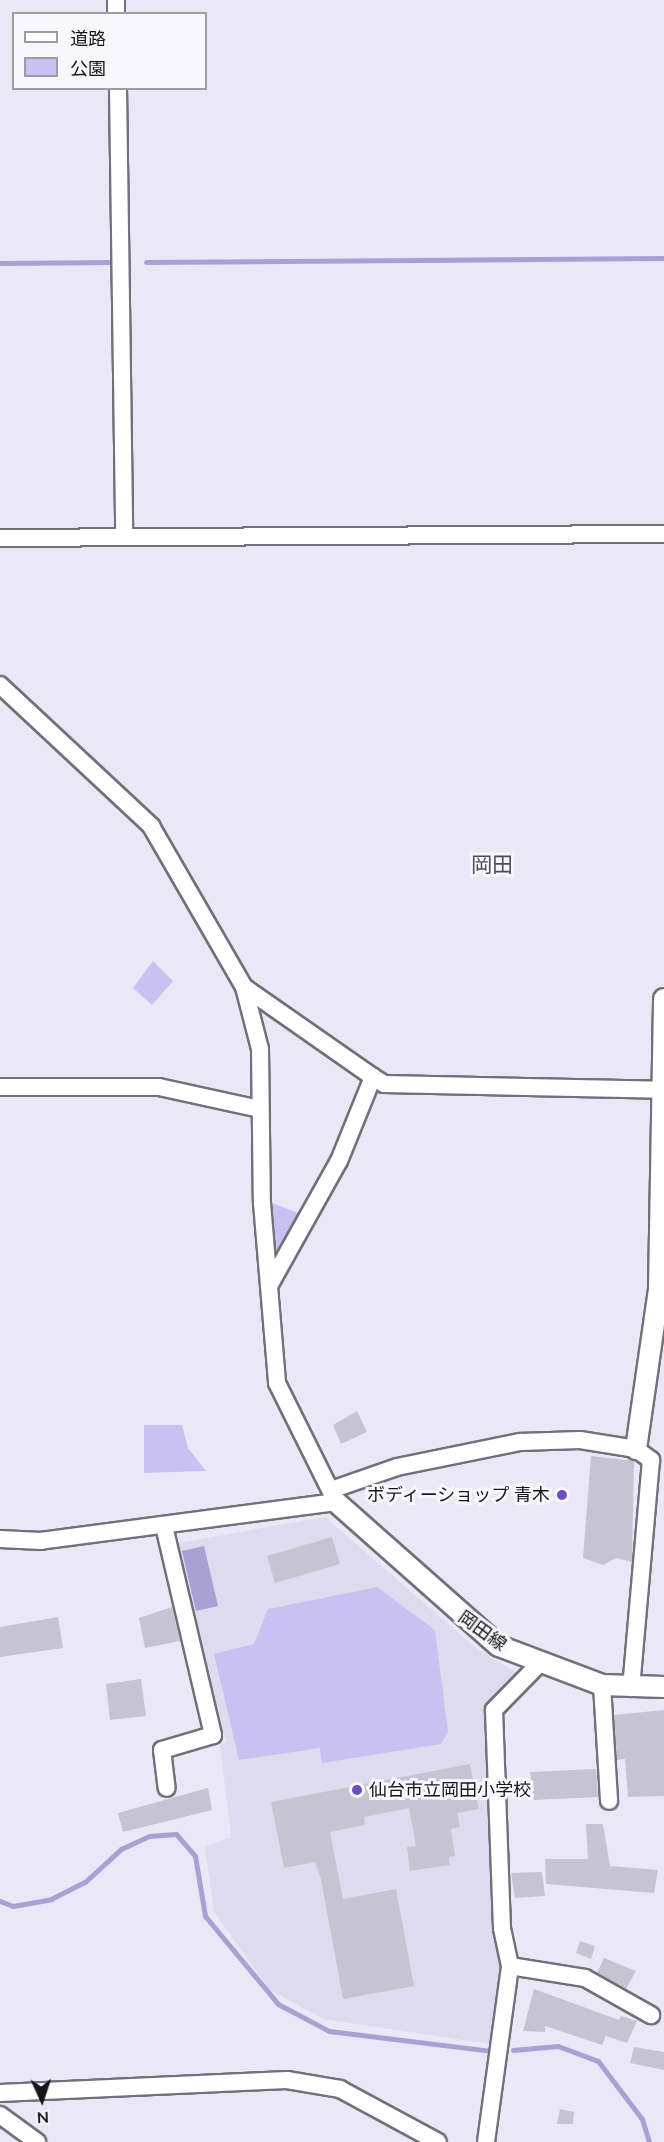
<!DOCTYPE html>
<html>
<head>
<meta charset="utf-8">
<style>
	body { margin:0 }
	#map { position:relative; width:664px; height:2142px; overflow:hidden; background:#eae8f6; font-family:Mulish,"Noto Sans JP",sans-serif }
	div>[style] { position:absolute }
	.built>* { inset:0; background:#dedbef }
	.green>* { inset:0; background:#c9c1f2 }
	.water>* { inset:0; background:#a9a0d3 }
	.stream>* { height:5px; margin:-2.5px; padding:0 2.5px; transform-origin:2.5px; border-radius:2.5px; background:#a9a0d3 }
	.building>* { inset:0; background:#c6c4d1 }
	.roads { filter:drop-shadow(2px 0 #71707b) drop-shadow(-2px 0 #71707b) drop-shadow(0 2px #71707b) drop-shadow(0 -2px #71707b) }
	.minor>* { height:16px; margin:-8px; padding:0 8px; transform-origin:8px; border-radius:8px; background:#fff }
	.tertiary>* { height:20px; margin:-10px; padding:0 10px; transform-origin:10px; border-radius:10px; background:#fff }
	.dots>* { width:16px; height:16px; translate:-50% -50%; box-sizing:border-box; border:3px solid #f8f6ff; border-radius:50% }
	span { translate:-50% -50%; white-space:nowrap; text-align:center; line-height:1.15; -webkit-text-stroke:6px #f8f6ff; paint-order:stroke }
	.poi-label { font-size:18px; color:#16151a }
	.right { translate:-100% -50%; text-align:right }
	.left { translate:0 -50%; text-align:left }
	.street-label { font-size:18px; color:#16151a }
	.quarter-label { font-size:21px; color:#4e4c57 }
	.legend { position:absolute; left:12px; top:12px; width:195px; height:78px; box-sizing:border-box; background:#f8f6ff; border:2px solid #9e9ca3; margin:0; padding:8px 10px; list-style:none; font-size:18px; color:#16151a }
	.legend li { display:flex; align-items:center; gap:12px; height:30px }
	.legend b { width:30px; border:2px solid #9e9ca3 }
	.north { position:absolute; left:12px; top:2070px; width:60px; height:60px; -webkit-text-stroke:4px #f8f6ff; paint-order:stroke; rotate:177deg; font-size:16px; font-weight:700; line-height:24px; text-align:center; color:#16151a }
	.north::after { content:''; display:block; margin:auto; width:21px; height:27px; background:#16151a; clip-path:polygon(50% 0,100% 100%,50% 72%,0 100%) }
</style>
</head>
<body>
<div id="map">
	<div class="built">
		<i style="clip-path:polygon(325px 1517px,476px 1648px,517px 1673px,517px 1683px,487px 1701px,494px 1931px,501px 1962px,497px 2045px,323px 2019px,269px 1989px,214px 1912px,205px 1847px,231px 1837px,220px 1744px,226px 1742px,173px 1544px)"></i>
	</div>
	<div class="green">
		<i style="clip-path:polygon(153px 961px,173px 981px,152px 1005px,133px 988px)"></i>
		<i style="clip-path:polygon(267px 1201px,303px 1215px,284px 1249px,275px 1250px)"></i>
		<i style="clip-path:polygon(144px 1425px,182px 1425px,188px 1448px,206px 1471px,144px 1473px)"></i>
		<i style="clip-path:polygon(377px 1587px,435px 1630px,448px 1732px,441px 1744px,322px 1763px,320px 1748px,239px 1760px,214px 1654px,254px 1644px,268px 1609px)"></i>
	</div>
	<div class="water">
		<i style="clip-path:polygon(204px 1546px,218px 1606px,196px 1611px,182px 1551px)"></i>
	</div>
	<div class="stream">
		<i style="left:146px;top:262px;width:518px;rotate:-0.44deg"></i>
		<i style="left:0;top:263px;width:114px;rotate:-0.5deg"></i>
		<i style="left:0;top:1901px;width:14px;rotate:21deg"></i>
		<i style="left:13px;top:1906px;width:39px;rotate:-10deg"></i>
		<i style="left:51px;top:1899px;width:38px;rotate:-27deg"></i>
		<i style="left:85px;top:1882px;width:49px;rotate:-42.5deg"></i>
		<i style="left:121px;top:1849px;width:31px;rotate:-25deg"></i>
		<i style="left:149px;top:1836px;width:27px;rotate:-4deg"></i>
		<i style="left:176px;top:1834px;width:29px;rotate:49deg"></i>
		<i style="left:195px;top:1856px;width:61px;rotate:80.5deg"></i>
		<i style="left:205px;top:1916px;width:114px;rotate:50.3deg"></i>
		<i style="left:278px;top:2004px;width:58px;rotate:27.9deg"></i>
		<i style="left:329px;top:2031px;width:163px;rotate:7deg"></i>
		<i style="left:513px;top:2050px;width:45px;rotate:-5.1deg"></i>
		<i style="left:558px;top:2046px;width:43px;rotate:20.6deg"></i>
		<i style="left:598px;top:2061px;width:73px;rotate:52.8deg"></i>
		<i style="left:642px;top:2119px;width:24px;rotate:73deg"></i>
	</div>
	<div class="building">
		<i style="clip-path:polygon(357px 1411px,367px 1432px,341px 1444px,333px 1425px)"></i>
		<i style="clip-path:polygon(591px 1456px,634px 1461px,632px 1562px,616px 1558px,603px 1565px,583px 1558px)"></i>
		<i style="clip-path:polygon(332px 1537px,340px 1564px,275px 1583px,267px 1556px)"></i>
		<i style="clip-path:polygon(172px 1607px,180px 1641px,145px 1648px,139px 1618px)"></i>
		<i style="clip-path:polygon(58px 1617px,63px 1648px,0 1657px,0 1627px)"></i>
		<i style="clip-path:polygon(141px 1679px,146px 1716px,110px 1720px,106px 1684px)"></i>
		<i style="clip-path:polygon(664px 1710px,664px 1796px,628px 1797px,625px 1759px,617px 1760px,614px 1715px)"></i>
		<i style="clip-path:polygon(470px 1764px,479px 1809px,457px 1813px,460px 1827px,451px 1829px,455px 1856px,449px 1857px,450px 1865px,410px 1871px,407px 1847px,416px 1846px,409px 1808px,364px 1817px,365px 1825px,330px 1832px,343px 1899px,396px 1889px,414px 1986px,343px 1999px,321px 1879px,315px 1862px,284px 1868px,271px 1802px)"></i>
		<i style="clip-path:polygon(596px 1769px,598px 1797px,534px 1800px,530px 1772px)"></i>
		<i style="clip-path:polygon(208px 1788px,212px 1810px,123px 1832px,118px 1813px)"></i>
		<i style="clip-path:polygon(586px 1824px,603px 1824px,610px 1866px,658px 1870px,654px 1893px,546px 1884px,545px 1859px,588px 1859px)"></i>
		<i style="clip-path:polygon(542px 1872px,545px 1896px,515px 1898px,511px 1873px)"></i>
		<i style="clip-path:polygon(580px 1941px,595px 1946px,591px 1959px,576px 1953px)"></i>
		<i style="clip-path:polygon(604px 1958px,636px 1971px,626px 1989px,597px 1973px)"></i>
		<i style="clip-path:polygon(534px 1989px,619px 2020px,621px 2016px,637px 2021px,627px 2043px,606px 2036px,602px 2045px,545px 2026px,545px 2032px,523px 2031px)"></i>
		<i style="clip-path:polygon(634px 2047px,664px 2052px,664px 2070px,630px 2063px)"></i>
		<i style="clip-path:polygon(560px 2109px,574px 2112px,573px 2124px,557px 2124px)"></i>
	</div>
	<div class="roads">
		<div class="minor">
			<i style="left:116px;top:0;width:14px;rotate:90deg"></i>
			<i style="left:118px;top:88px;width:448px;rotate:89.2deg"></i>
			<i style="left:0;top:538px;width:664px;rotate:-0.35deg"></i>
			<i style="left:0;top:685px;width:207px;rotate:43deg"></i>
			<i style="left:151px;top:826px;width:186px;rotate:60deg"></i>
			<i style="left:244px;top:987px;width:64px;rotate:75.5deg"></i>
			<i style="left:260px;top:1049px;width:154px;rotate:89.3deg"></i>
			<i style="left:262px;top:1203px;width:181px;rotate:85.2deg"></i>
			<i style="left:277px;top:1383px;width:133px;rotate:63.6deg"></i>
			<i style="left:336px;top:1502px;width:298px;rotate:172.5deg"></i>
			<i style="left:41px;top:1541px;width:41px;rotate:-177.2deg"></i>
			<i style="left:244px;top:987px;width:157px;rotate:34.9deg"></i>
			<i style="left:0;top:1087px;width:159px"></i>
			<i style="left:159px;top:1087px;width:103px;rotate:12.3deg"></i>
			<i style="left:269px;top:1286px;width:143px;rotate:-60.8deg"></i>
			<i style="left:339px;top:1161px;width:91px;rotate:-68deg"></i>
			<i style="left:373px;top:1077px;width:13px;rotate:32deg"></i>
			<i style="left:384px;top:1084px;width:277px;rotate:1.2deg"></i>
			<i style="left:331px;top:1490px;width:70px;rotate:-19.2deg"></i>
			<i style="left:397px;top:1467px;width:126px;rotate:-11.5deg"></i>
			<i style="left:520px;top:1442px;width:60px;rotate:-1.9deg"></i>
			<i style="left:580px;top:1440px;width:57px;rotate:9.1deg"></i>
			<i style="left:636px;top:1449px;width:19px;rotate:36deg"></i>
			<i style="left:651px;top:1460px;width:229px;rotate:95deg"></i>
			<i style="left:164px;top:1526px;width:215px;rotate:76.8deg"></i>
			<i style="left:213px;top:1735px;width:53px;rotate:163.6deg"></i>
			<i style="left:162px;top:1750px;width:38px;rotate:83deg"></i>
			<i style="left:602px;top:1685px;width:116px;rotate:86.5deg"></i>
			<i style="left:510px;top:1966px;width:76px;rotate:9.1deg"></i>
			<i style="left:585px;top:1978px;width:76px;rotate:29.3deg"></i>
			<i style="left:0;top:2093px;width:287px;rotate:-2.6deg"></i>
			<i style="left:287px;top:2080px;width:54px;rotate:9.6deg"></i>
			<i style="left:340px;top:2089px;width:111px;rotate:28.4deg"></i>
			<i style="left:0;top:2115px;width:46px;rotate:36.1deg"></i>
			<i style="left:486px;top:2142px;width:178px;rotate:-82.2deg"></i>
			<i style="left:510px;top:1966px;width:39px;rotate:-102deg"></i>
			<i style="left:502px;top:1928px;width:218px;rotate:-92.1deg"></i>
			<i style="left:494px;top:1710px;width:63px;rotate:-45.6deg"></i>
		</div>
		<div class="tertiary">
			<i style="left:636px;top:1449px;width:162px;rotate:-81.8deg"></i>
			<i style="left:659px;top:1289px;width:290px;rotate:-89deg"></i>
			<i style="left:336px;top:1502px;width:217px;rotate:41.5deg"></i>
			<i style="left:499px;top:1646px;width:110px;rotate:20.7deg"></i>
			<i style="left:602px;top:1685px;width:62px;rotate:1.8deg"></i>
		</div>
	</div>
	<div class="dots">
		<i style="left:562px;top:1495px;background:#6e4ac3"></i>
		<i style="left:357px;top:1790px;background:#6e4ac3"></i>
	</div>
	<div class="poi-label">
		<span class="right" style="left:550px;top:1495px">ボディーショップ 青木</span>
		<span class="left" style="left:369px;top:1790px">仙台市立岡田小学校</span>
	</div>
	<div class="street-label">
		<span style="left:482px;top:1631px;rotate:36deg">岡田線</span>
	</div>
	<div class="quarter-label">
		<span style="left:492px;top:864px">岡田</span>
	</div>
	<ul class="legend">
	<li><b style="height:8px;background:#fff"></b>道路</li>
	<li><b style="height:16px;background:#c9c1f2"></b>公園</li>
	</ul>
	<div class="north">N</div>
</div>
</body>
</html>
